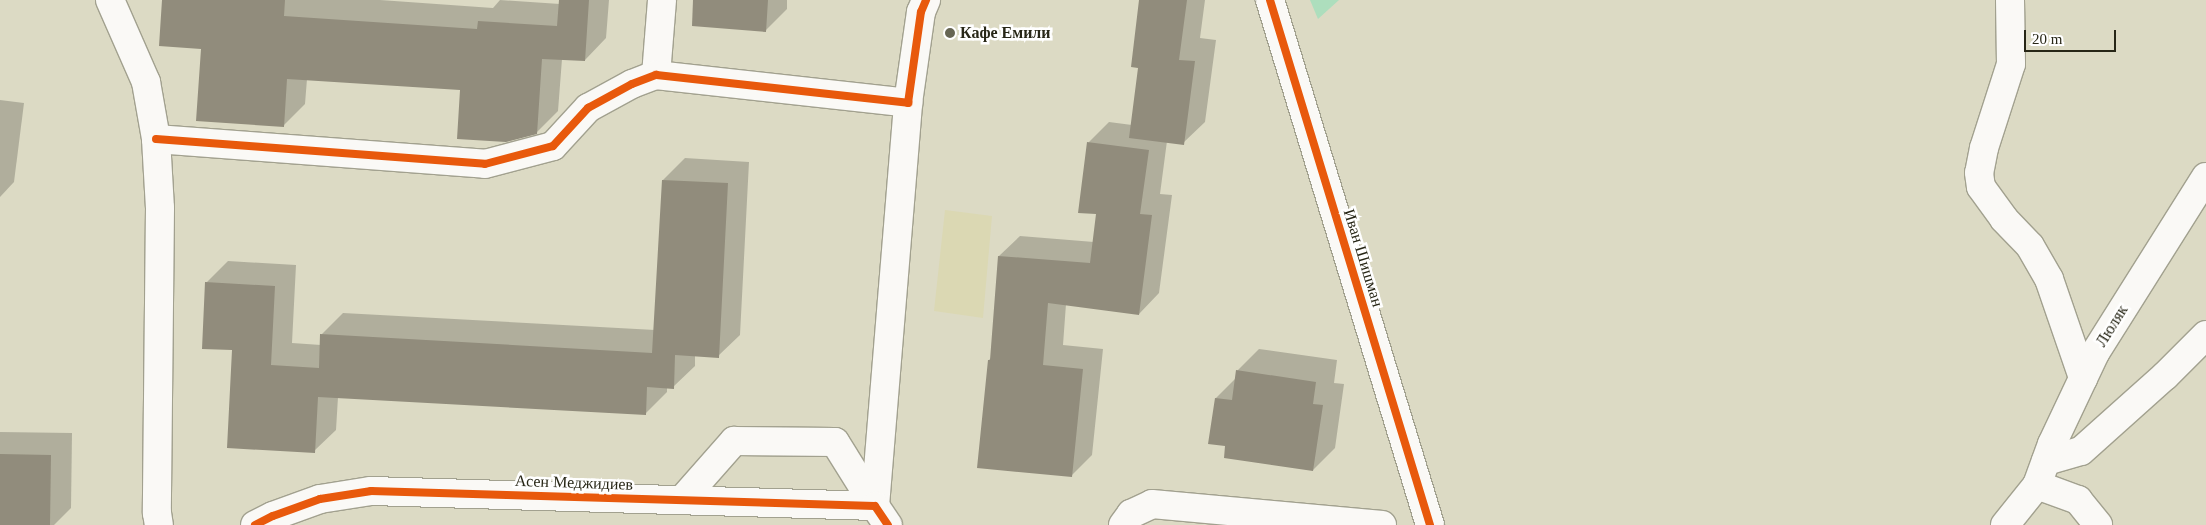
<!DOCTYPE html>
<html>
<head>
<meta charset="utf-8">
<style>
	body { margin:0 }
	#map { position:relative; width:2206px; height:525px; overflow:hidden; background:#dcdac4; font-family:Georgia,serif }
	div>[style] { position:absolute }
	.built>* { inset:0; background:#dbd8b3 }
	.green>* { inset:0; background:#addebd }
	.shadow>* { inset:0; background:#0003 }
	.building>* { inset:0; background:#918c7c }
	.roads { filter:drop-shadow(1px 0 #a2a18f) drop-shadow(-1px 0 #a2a18f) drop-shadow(0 1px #a2a18f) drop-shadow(0 -1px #a2a18f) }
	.minor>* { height:28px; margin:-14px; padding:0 14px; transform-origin:14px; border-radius:14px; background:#faf9f6 }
	.cycleway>* { height:8px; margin:-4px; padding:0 4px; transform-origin:4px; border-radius:4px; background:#e8590c }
	.dots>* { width:14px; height:14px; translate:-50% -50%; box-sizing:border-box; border:2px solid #fff; border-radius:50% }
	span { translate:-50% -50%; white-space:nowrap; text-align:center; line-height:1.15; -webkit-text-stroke:5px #fff; paint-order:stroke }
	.poi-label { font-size:16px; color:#272616; font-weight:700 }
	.left { translate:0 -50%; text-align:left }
	.street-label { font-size:16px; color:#272616 }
	.scale { position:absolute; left:2024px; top:30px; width:92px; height:22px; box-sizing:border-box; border:2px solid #272616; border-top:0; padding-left:6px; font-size:15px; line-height:18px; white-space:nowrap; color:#272616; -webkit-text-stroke:4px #fff; paint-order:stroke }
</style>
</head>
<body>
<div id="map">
	<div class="built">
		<i style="clip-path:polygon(945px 210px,992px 216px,983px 318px,934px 311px)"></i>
	</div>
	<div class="green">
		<i style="clip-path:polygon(1310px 0,1339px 0,1318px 19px)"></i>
	</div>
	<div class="shadow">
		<i style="clip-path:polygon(164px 0,380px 0,493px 8px,500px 0,560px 4px,560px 0,609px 0,606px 38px,585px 60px,562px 59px,558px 111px,536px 133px,461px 89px,307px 79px,305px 104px,283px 126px)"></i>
		<i style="clip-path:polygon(695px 0,787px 0,787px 9px,765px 31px)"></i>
		<i style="clip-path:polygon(1141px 0,1205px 0,1200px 38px,1216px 40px,1205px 122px,1183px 143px,1167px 141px,1160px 194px,1172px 195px,1159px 293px,1139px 314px,1066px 304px,1063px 345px,1103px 349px,1092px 455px,1071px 476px,989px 360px,991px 358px,999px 256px,1020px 236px,1094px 242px,1098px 213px,1089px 142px,1109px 122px,1132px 125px,1140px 67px)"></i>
		<i style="clip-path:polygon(0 100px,24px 103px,14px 182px,0 197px)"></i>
		<i style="clip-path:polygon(685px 158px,749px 162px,740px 335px,718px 356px,695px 355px,695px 366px,673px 387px,667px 387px,667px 392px,645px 414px,338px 397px,336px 430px,314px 451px,233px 349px,206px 283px,228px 261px,296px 265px,292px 343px,321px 345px,322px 334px,343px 313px,655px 330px,663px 180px)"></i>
		<i style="clip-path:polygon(1259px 349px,1337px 360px,1334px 383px,1344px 384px,1335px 448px,1313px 470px,1227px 445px,1210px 443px,1216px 398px,1236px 378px,1237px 371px)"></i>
		<i style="clip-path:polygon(0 432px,72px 433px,71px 508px,54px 525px,0 525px)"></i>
	</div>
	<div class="building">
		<i style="clip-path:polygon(162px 0,285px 0,284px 16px,477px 29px,478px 21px,557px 26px,559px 0,589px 0,585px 61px,542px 59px,537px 134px,506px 142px,457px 139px,460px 90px,287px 79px,284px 127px,196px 121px,201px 49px,159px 46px)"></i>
		<i style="clip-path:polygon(693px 0,768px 0,766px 32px,692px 26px)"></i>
		<i style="clip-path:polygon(1139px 0,1187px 0,1179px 60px,1195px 61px,1184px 145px,1129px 138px,1138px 68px,1131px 67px)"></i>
		<i style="clip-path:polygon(1087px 142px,1149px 150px,1140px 214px,1152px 215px,1139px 315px,1048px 303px,1043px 365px,1083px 369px,1072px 477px,977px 468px,988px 360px,990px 360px,998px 256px,1090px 263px,1096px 214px,1078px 213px)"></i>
		<i style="clip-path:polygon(662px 180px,728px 183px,719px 358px,675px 355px,674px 389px,647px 387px,646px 415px,318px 397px,315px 453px,227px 448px,232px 350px,202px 349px,205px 282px,275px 286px,271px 365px,319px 368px,320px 334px,652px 353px)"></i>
		<i style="clip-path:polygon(1236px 370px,1316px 382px,1313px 404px,1323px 405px,1313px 471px,1224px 458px,1225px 446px,1208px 444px,1215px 398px,1232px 400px)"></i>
		<i style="clip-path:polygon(0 454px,51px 455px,50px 525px,0 525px)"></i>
	</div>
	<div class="roads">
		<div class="minor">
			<i style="left:110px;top:0;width:90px;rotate:66.3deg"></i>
			<i style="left:146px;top:82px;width:58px;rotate:80deg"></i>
			<i style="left:156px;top:139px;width:69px;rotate:86.7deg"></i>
			<i style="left:160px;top:208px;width:305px;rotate:90.6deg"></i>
			<i style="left:157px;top:513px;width:12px;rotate:81deg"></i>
			<i style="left:1270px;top:0;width:549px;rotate:73.05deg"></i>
			<i style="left:2010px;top:0;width:64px;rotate:89.1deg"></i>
			<i style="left:2011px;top:64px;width:88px;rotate:107.8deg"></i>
			<i style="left:1984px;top:148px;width:25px;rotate:101deg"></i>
			<i style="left:1979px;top:173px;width:14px;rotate:82deg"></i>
			<i style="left:1981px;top:187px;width:39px;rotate:54deg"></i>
			<i style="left:2004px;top:219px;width:37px;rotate:46deg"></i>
			<i style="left:2030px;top:246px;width:38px;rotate:60deg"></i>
			<i style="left:2049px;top:279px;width:105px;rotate:71deg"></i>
			<i style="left:656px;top:75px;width:75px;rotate:-85.4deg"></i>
			<i style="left:156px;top:139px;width:330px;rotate:4.3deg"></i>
			<i style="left:485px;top:164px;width:70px;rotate:-14.8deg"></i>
			<i style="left:553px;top:146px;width:52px;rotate:-47.4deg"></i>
			<i style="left:588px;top:108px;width:50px;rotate:-28.6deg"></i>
			<i style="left:632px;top:84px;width:26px;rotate:-21deg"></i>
			<i style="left:656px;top:75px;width:254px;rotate:6.3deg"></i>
			<i style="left:2046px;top:461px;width:36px;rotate:-16deg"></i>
			<i style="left:2081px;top:451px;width:113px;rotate:-41.8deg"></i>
			<i style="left:2165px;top:376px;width:58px;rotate:-45deg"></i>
			<i style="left:2037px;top:485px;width:44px;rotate:20.1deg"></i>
			<i style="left:2078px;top:500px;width:32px;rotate:51deg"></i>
			<i style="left:682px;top:500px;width:79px;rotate:-48.6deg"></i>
			<i style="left:734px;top:441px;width:101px;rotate:0.6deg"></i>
			<i style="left:835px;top:442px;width:75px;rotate:58deg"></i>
			<i style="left:875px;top:506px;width:404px;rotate:-85.3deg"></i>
			<i style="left:908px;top:103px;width:92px;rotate:-81.9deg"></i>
			<i style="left:921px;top:12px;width:13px;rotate:-67deg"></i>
			<i style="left:255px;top:525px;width:20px;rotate:-27deg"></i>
			<i style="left:273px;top:516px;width:50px;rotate:-19.9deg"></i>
			<i style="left:320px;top:499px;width:52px;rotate:-8.9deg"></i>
			<i style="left:371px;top:491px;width:504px;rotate:1.7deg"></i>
			<i style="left:875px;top:506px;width:23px;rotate:56deg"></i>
			<i style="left:1123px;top:525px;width:14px;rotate:-54deg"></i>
			<i style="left:1131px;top:514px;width:23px;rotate:-25deg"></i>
			<i style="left:1152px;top:504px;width:231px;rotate:5.2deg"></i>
			<i style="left:2005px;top:525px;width:51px;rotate:-51.3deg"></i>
			<i style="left:2037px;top:485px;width:44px;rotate:-69.9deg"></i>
			<i style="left:2052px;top:444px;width:101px;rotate:-64.7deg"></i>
			<i style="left:2095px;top:353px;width:208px;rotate:-57.8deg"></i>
		</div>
	</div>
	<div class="cycleway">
		<i style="left:1270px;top:0;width:549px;rotate:73.05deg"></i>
		<i style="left:156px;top:139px;width:330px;rotate:4.3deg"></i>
		<i style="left:485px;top:164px;width:70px;rotate:-14.8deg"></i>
		<i style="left:553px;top:146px;width:52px;rotate:-47.4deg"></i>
		<i style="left:588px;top:108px;width:50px;rotate:-28.6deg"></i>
		<i style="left:632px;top:84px;width:26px;rotate:-21deg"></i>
		<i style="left:656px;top:75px;width:254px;rotate:6.3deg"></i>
		<i style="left:908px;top:103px;width:92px;rotate:-81.9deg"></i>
		<i style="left:921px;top:12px;width:13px;rotate:-67deg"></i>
		<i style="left:255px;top:525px;width:20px;rotate:-27deg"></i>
		<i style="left:273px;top:516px;width:50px;rotate:-19.9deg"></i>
		<i style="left:320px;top:499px;width:52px;rotate:-8.9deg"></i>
		<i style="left:371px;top:491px;width:504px;rotate:1.7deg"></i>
		<i style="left:875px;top:506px;width:23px;rotate:56deg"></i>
	</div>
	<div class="dots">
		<i style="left:950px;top:33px;background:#666553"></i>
	</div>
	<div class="poi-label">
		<span class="left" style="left:960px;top:33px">Кафе Емили</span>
	</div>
	<div class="street-label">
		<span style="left:1363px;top:258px;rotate:73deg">Иван Шишман</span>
		<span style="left:2112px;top:326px;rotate:-58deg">Люляк</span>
		<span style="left:574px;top:483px;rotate:2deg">Асен Меджидиев</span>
	</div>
	<div class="scale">20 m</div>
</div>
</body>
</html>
